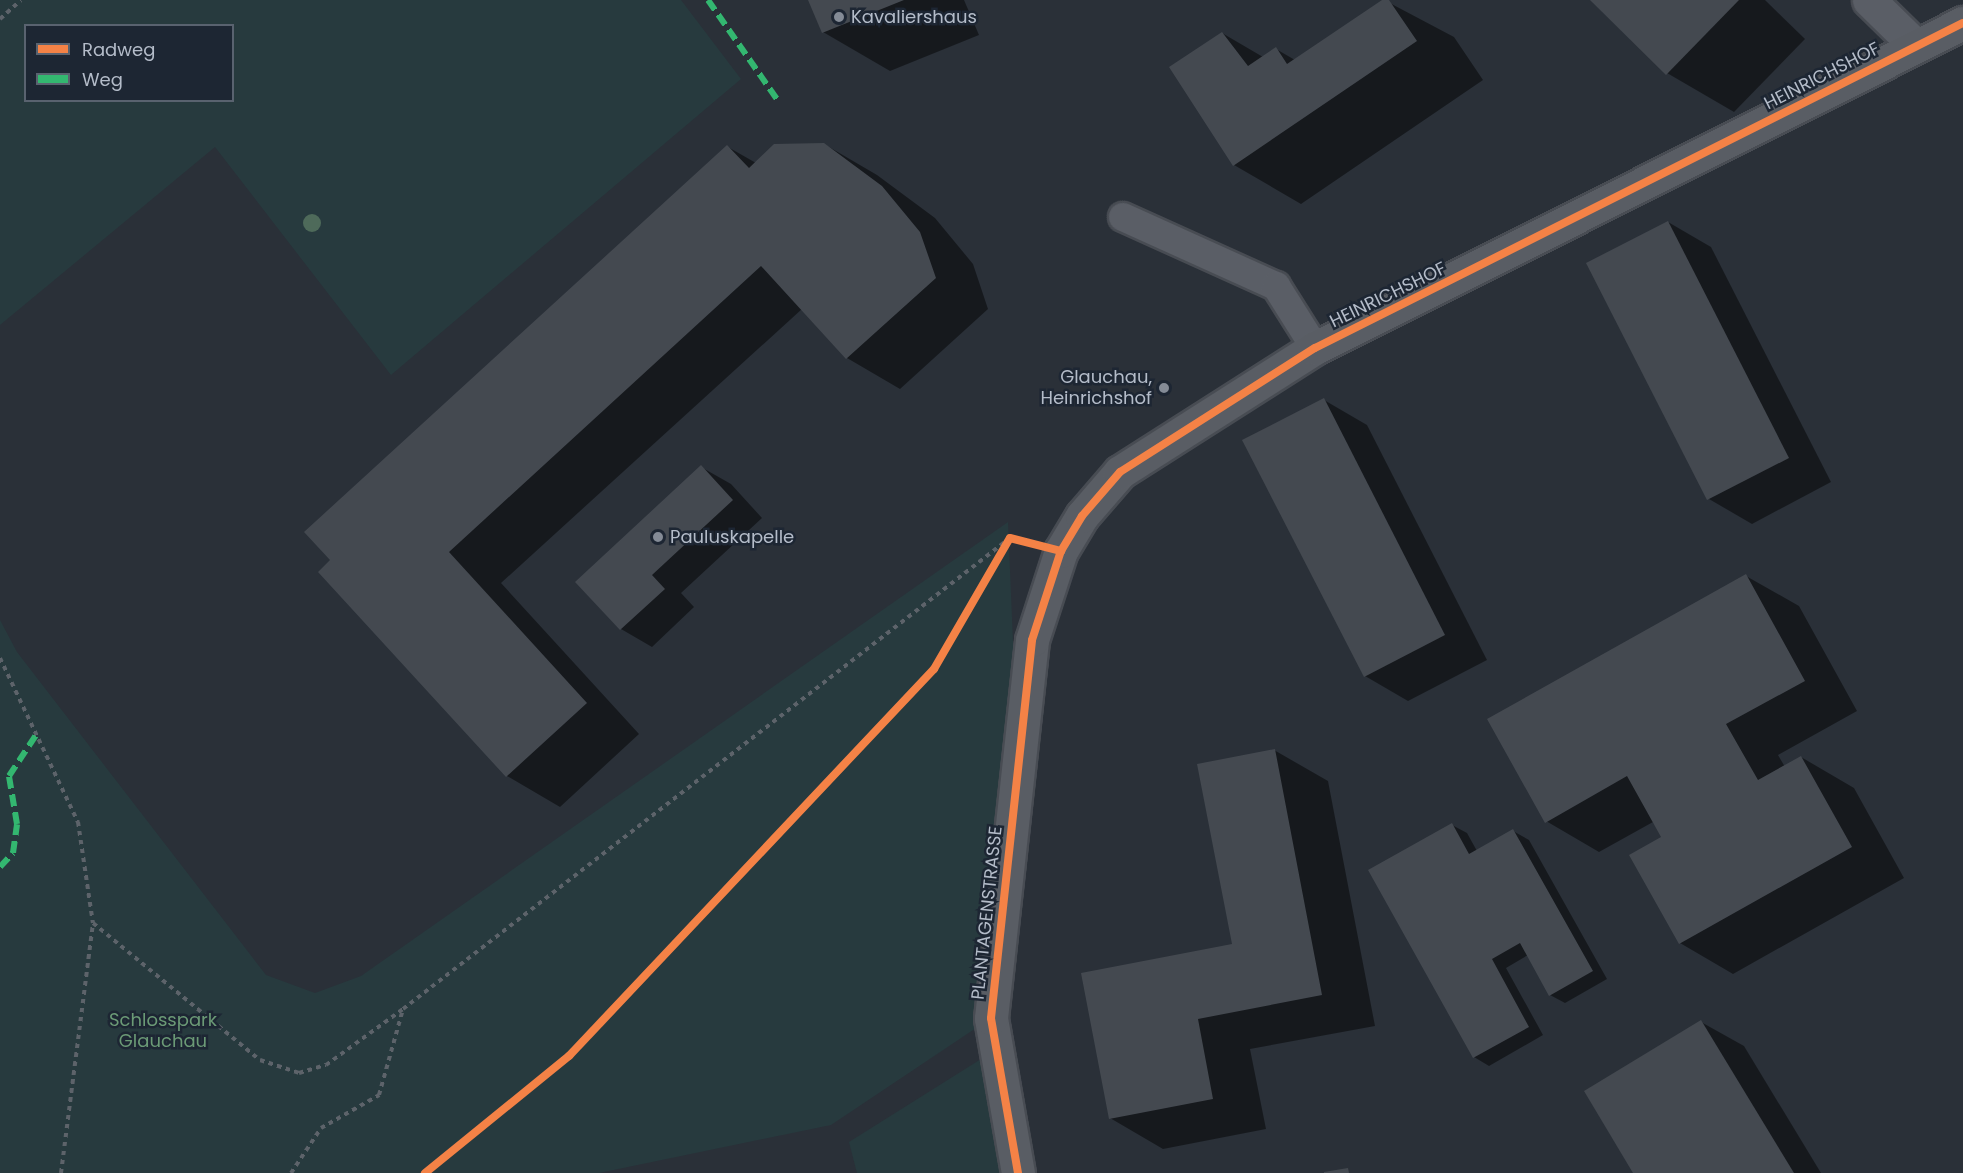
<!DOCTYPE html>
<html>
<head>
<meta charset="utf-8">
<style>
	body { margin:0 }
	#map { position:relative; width:1963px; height:1173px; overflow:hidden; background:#2a3038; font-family:Poppins,sans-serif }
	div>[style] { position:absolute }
	.green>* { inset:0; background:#273a3e }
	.shadow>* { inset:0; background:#0007 }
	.building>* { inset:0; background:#444950 }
	.path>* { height:4px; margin-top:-2px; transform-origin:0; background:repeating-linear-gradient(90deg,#5d636a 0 4.5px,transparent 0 9px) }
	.roads { filter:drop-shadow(2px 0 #484c53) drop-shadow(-2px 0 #484c53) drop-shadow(0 2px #484c53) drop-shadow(0 -2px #484c53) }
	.lane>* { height:28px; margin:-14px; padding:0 14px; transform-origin:14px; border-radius:14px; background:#5a5e66 }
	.street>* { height:33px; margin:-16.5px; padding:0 16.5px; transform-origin:16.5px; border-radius:16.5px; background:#5a5e66 }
	.secondary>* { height:33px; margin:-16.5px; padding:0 16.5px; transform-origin:16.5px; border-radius:16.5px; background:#595d64 }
	.quiet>* { height:6px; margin-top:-3px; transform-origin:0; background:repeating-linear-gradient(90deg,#33b770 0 12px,transparent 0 18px) }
	.cycleway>* { height:8px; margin:-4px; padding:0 4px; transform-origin:4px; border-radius:4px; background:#f48246 }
	.trees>* { width:18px; height:18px; margin:-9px; border-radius:50%; background:#4e6a5a }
	.dots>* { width:16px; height:16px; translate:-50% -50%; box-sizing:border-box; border:3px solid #1d2633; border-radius:50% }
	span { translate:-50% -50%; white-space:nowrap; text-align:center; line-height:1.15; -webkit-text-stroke:5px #1d2633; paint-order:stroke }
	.poi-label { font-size:18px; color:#b4bcc9 }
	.left { translate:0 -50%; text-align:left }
	.right { translate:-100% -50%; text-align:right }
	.street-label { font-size:18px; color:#b4bcc9 }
	.park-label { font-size:18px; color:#6b9a76 }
	.legend { position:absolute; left:24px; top:24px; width:210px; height:78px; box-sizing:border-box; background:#1d2633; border:2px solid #59626f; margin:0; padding:8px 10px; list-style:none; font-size:18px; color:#b4bcc9 }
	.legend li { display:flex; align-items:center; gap:12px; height:30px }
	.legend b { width:30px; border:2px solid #59626f }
</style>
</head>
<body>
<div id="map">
	<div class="green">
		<i style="clip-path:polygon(evenodd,0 0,681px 0,741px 79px,391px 375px,215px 147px,0 325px,0 0,26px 26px,232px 26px,232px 100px,26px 100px,26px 26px)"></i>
		<i style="clip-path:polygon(1008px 522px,1018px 762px,991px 1018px,831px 1125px,599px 1173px,0 1173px,0 620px,17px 652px,266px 975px,315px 993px,361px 976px)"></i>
		<i style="clip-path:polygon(997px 1049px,1013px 1173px,857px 1173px,849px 1142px)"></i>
	</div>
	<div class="shadow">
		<i style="clip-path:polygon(810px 0,964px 0,979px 35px,890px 71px,823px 32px)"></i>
		<i style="clip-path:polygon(1384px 0,1454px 37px,1483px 80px,1301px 204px,1234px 165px,1171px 68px,1222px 33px,1263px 57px,1276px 49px,1295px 60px)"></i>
		<i style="clip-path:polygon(1592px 0,1765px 0,1805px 39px,1734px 112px,1667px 73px)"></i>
		<i style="clip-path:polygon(824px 144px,877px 175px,935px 218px,973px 264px,988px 309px,900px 389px,847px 358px,802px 309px,501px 583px,639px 734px,560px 807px,507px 776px,320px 572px,728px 147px,756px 163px)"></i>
		<i style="clip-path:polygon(1668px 222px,1711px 247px,1831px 482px,1752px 524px,1709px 499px)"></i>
		<i style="clip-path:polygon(1324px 400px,1367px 425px,1487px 660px,1408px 701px,1365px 676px)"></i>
		<i style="clip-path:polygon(701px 467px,731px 484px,762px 518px,681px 593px,694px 607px,652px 647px,621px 629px,577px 582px)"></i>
		<i style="clip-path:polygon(1746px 576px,1799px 606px,1857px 711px,1778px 755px,1785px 767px,1801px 757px,1854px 788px,1904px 878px,1733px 974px,1680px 943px,1663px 838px,1653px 822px,1599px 852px,1546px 821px)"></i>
		<i style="clip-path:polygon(1274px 750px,1328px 781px,1375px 1026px,1250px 1049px,1266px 1129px,1163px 1149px,1110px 1118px,1234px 945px)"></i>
		<i style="clip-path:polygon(1452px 825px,1467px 833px,1477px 851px,1513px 831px,1529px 840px,1607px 979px,1565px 1003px,1550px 995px,1528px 955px,1506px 968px,1543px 1035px,1489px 1066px,1474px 1057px)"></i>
		<i style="clip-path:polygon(1701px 1022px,1744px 1046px,1821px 1173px,1635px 1173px)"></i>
	</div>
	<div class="building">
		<i style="clip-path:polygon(808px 0,904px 0,822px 33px)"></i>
		<i style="clip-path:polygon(1382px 0,1389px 0,1417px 41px,1233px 166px,1169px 67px,1222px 32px,1248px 66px,1276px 47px,1287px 64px)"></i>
		<i style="clip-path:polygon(1590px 0,1739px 0,1666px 75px)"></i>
		<i style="clip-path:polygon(824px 143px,882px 186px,920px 232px,936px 278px,846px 359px,761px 266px,449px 552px,587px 703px,506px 777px,318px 572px,330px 560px,304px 532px,727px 145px,749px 168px,774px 144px)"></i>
		<i style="clip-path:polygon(1668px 221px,1789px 458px,1707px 500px,1586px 263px)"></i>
		<i style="clip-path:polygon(1324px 398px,1445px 635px,1364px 677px,1242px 440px)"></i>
		<i style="clip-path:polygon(701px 465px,733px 500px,652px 575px,665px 589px,620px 630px,575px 582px)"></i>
		<i style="clip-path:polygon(1746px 574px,1805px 681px,1726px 724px,1758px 780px,1801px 756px,1852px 847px,1679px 944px,1629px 855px,1661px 837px,1627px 776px,1545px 823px,1487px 719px)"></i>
		<i style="clip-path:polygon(1275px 749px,1322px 995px,1198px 1019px,1213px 1099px,1109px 1119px,1081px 973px,1232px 944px,1197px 764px)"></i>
		<i style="clip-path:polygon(1452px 823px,1469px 854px,1513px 829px,1593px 971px,1549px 996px,1520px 943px,1492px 959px,1529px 1027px,1473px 1058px,1368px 870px)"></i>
		<i style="clip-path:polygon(1701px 1020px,1794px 1173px,1633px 1173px,1584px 1091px)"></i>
		<i style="clip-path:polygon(1348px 1168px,1349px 1173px,1324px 1173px,1324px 1172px)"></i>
	</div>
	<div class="path">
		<i style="left:0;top:19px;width:28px;rotate:-42deg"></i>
		<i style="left:0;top:658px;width:182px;rotate:64.6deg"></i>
		<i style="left:78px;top:822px;width:102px;rotate:81.6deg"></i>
		<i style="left:93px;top:923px;width:216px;rotate:39.4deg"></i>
		<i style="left:260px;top:1060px;width:41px;rotate:18.4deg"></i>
		<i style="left:299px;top:1073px;width:28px;rotate:-17deg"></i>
		<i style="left:326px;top:1065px;width:95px;rotate:-36deg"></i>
		<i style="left:403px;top:1009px;width:768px;rotate:-37.81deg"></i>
		<i style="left:61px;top:1173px;width:251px;rotate:-82.7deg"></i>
		<i style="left:291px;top:1173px;width:54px;rotate:-56.3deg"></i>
		<i style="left:321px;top:1128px;width:67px;rotate:-29.6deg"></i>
		<i style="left:379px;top:1095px;width:89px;rotate:-74.4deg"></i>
	</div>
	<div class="roads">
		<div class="lane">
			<i style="left:1123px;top:217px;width:168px;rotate:24.3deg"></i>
			<i style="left:1276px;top:286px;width:73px;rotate:57.8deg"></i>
		</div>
		<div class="street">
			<i style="left:1869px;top:0;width:64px;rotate:44.4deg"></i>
		</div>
		<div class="secondary">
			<i style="left:1018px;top:1173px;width:157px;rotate:-99.9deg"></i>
			<i style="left:991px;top:1018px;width:380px;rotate:-83.8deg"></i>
			<i style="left:1032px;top:640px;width:94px;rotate:-72deg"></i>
			<i style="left:1061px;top:551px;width:41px;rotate:-59deg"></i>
			<i style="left:1082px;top:516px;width:58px;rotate:-49.2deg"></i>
			<i style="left:1120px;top:472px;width:231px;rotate:-32.5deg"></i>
			<i style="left:1315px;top:348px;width:725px;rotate:-26.64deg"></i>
		</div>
	</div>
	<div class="quiet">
		<i style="left:708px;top:0;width:124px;rotate:55.2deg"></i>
		<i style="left:0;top:867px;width:19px;rotate:-47deg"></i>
		<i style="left:13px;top:853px;width:29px;rotate:-82deg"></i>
		<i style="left:17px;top:824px;width:49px;rotate:-99.5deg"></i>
		<i style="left:9px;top:776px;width:53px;rotate:-56.6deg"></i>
	</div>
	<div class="cycleway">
		<i style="left:425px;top:1173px;width:186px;rotate:-39.1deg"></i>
		<i style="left:569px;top:1056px;width:532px;rotate:-46.68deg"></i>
		<i style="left:934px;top:669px;width:151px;rotate:-59.9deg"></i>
		<i style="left:1010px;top:538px;width:53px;rotate:14.3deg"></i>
		<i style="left:1018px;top:1173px;width:157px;rotate:-99.9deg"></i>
		<i style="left:991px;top:1018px;width:380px;rotate:-83.8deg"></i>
		<i style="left:1032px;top:640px;width:94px;rotate:-72deg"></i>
		<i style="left:1061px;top:551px;width:41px;rotate:-59deg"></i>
		<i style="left:1082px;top:516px;width:58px;rotate:-49.2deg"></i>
		<i style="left:1120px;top:472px;width:231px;rotate:-32.5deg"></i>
		<i style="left:1315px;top:348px;width:725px;rotate:-26.64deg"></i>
	</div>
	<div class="trees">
		<i style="left:312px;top:223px"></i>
	</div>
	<div class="dots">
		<i style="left:839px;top:17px;background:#848b96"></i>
		<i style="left:1164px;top:388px;background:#848b96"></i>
		<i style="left:658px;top:537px;background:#848b96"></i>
	</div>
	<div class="poi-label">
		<span class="left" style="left:851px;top:17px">Kavaliershaus</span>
		<span class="right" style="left:1152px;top:388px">Glauchau,<br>Heinrichshof</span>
		<span class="left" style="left:670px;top:537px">Pauluskapelle</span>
	</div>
	<div class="street-label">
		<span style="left:1822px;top:76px;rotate:-27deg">HEINRICHSHOF</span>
		<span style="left:1388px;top:295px;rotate:-26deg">HEINRICHSHOF</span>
		<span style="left:987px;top:913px;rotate:-84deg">PLANTAGENSTRASSE</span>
	</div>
	<div class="park-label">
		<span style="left:163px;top:1031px">Schlosspark<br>Glauchau</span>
	</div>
	<ul class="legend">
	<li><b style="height:8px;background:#f48246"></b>Radweg</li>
	<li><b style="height:8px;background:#33b770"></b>Weg</li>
	</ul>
</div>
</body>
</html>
